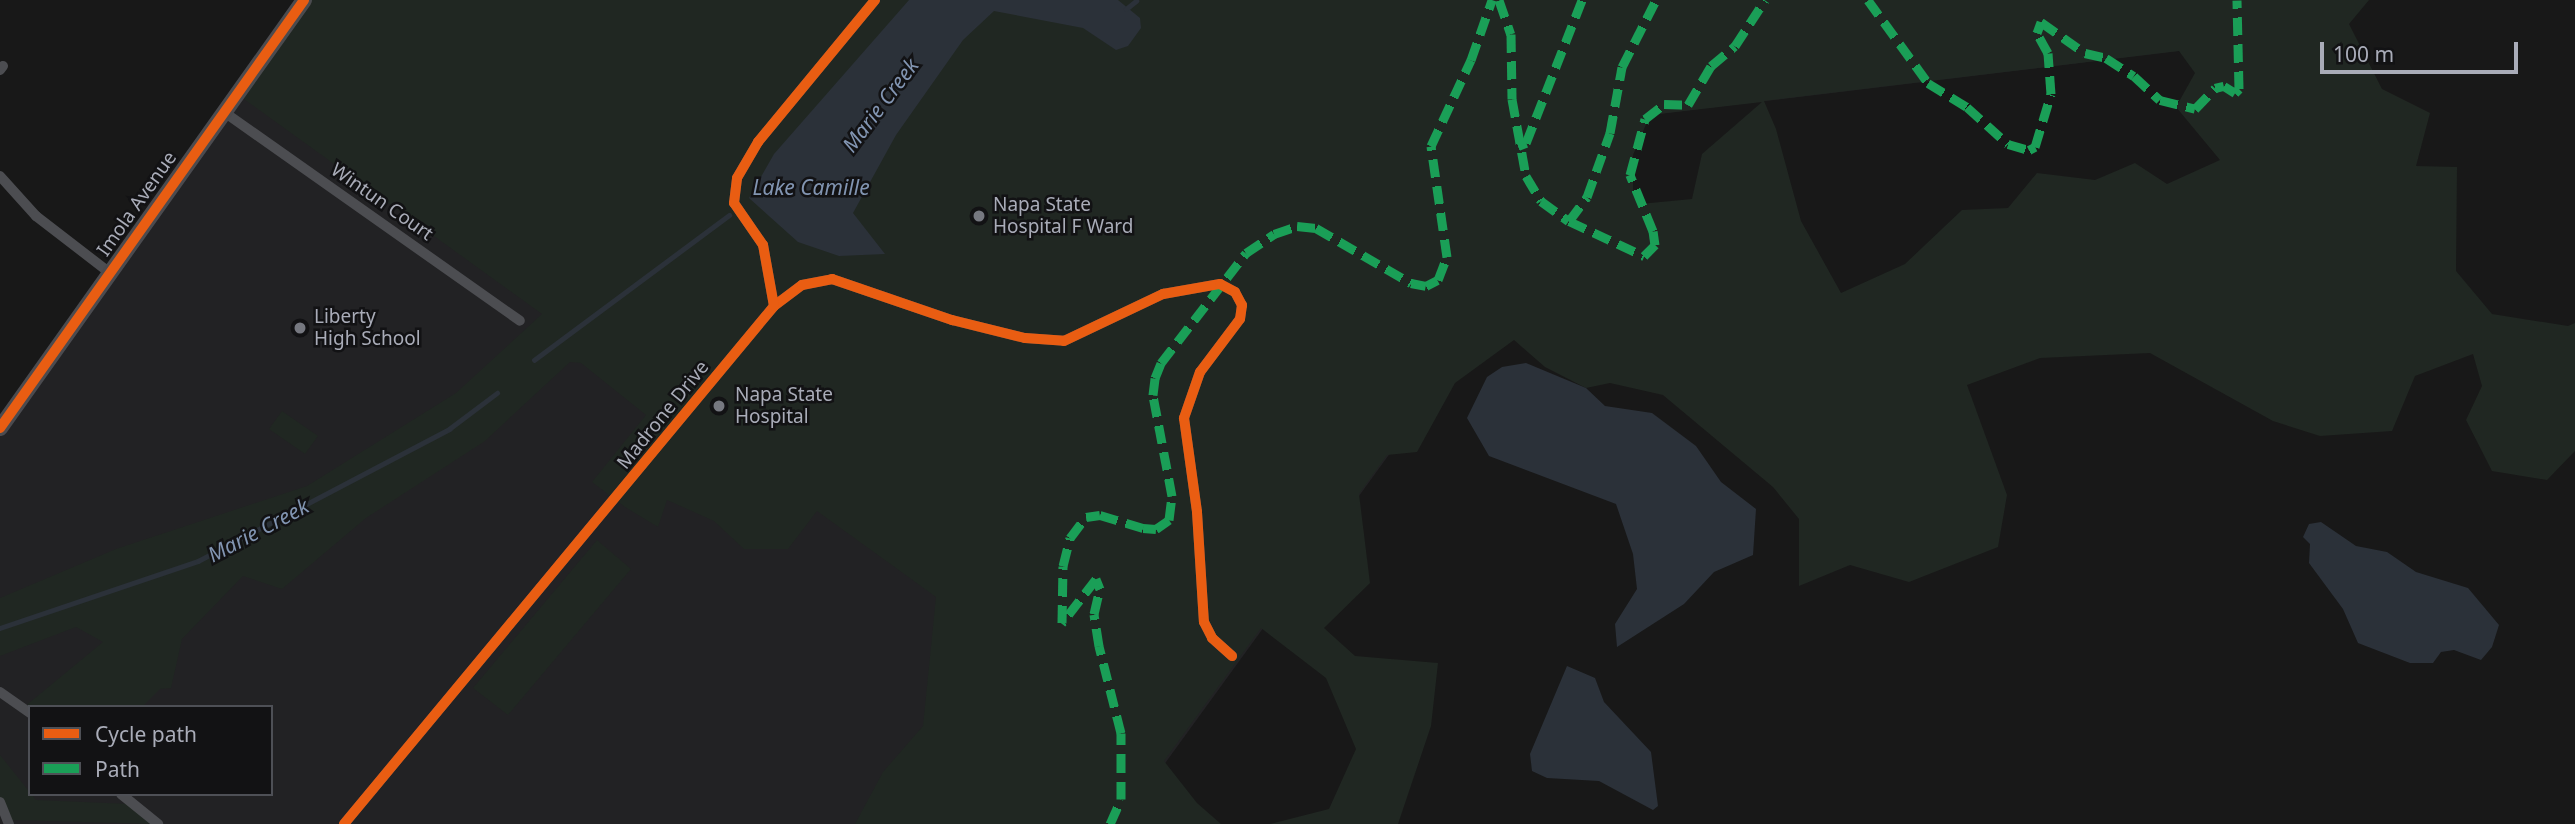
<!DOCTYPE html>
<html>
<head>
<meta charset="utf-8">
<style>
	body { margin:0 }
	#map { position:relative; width:2575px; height:824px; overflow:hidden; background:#181818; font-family:"Noto Sans",sans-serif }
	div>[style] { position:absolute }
	.built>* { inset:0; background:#222224 }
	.green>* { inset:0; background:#202722 }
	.water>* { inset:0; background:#2b3139 }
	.stream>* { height:4.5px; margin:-2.25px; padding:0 2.25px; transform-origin:2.25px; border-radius:2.25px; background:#2b3139 }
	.street>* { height:10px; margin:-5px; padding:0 5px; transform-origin:5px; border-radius:5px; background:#4c4d51 }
	.secondary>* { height:16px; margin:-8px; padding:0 8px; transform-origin:8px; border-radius:8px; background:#4b4b4f }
	.quiet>* { height:9px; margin-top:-4.5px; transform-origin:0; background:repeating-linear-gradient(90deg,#1a9f57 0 18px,transparent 0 27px) }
	.cycleway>* { height:10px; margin:-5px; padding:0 5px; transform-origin:5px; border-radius:5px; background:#e95d12 }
	.dots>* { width:19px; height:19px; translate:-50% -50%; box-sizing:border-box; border:4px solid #121214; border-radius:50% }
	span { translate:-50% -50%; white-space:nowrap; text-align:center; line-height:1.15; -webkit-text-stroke:5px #121214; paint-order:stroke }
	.street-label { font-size:19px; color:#a9acb8 }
	.poi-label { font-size:19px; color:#a9acb8 }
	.left { translate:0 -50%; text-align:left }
	.water-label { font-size:21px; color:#8295b2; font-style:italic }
	.legend { position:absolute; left:28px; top:705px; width:245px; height:91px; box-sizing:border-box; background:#121214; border:2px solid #4e5056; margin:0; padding:9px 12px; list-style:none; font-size:21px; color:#a9acb8 }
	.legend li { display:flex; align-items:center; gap:14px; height:35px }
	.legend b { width:35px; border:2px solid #4e5056 }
	.scale { position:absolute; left:2320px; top:42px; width:198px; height:32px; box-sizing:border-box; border:4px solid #a9acb8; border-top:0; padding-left:9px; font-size:21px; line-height:24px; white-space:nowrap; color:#a9acb8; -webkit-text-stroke:5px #121214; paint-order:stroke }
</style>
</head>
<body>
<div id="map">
	<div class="built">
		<i style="clip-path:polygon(evenodd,2284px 38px,1634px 117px,1121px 824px,0 824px,0 428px,237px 94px,2284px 38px,30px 707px,271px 707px,271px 794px,30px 794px,30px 707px)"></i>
	</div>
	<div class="green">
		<i style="clip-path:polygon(evenodd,304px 0,2369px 0,2349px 24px,2382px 89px,2430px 113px,2416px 166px,2457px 167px,2456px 271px,2492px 314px,2568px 326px,2575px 323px,2575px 451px,2547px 480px,2492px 471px,2466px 420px,2482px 386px,2473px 354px,2415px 376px,2392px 431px,2320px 436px,2273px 421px,2150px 353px,2040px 358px,1967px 385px,2007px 495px,1998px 547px,1909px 582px,1850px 565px,1799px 586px,1799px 519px,1773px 487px,1663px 395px,1610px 383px,1586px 388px,1545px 367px,1514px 340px,1455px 383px,1417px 452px,1387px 455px,1359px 494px,1370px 583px,1324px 628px,1355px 656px,1438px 663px,1431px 726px,1398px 824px,1270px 824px,1329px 809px,1356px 749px,1326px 678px,1261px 628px,1164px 761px,1197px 803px,1221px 824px,855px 824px,883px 772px,923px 726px,936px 597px,817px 511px,788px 549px,744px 549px,714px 521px,667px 500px,658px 527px,625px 507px,592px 482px,646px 415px,581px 363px,570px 362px,485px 441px,366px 518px,282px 589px,243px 576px,182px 639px,171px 688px,160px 689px,142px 707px,23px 708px,103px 642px,76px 627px,0 656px,0 598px,116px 549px,307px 486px,456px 393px,542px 314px,237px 94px,304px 0,2179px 51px,2195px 73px,2176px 107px,2220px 160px,2167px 184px,2135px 163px,2095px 180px,2037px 173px,2008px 208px,1962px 210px,1905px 264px,1841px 293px,1801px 221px,1776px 129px,1764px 101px,2179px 51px,304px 0,1762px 102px,1702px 154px,1692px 199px,1640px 204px,1633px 189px,1633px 155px,1650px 115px,1762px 102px)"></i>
		<i style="clip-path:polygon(282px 411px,318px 436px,305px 454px,269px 429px)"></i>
		<i style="clip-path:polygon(597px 540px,631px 569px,508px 715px,473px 688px)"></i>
		<i style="clip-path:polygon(0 755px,36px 800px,130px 804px,158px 824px,9px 820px,0 802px)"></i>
	</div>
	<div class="water">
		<i style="clip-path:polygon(909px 0,1118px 0,1140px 18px,1141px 28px,1128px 46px,1116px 50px,1083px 28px,994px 11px,963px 40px,896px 135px,853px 213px,885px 254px,839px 256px,798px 242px,749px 198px,774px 154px)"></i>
		<i style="clip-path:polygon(1526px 363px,1586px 388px,1605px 406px,1652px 413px,1696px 446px,1721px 482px,1756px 509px,1753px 555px,1714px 572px,1684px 604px,1617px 647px,1615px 624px,1637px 589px,1633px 554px,1616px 504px,1489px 456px,1467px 418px,1487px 377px,1502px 367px)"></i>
		<i style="clip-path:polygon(2321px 522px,2356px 546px,2387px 552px,2416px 572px,2468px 588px,2499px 625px,2492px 647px,2481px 660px,2454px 650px,2441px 652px,2433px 663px,2410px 663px,2358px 643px,2343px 609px,2309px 563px,2310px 544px,2303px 537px,2309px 524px)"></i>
		<i style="clip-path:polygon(1567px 666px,1595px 678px,1604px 702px,1651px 752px,1658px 806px,1653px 810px,1599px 781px,1547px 778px,1532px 771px,1530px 754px)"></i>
	</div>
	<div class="stream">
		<i style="left:1126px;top:9px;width:13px;rotate:-39deg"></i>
		<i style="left:534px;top:360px;width:243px;rotate:-36.6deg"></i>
		<i style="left:0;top:628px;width:209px;rotate:-18.7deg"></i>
		<i style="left:198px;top:561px;width:284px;rotate:-27.7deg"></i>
		<i style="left:449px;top:429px;width:60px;rotate:-36.9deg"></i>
	</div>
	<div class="street">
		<i style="left:0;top:70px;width:5px;rotate:-53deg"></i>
		<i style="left:224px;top:112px;width:362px;rotate:35.2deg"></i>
		<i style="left:0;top:176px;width:54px;rotate:48deg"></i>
		<i style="left:36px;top:216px;width:93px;rotate:37.6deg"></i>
		<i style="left:774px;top:306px;width:35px;rotate:-37deg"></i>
		<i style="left:802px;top:285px;width:31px;rotate:-11deg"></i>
		<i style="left:832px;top:279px;width:127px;rotate:18.9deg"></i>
		<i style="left:952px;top:320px;width:75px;rotate:13.9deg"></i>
		<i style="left:1025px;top:338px;width:39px;rotate:4deg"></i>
		<i style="left:1064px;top:341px;width:110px;rotate:-25.4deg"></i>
		<i style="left:1163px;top:294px;width:58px;rotate:-10deg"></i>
		<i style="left:1220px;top:284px;width:17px;rotate:28deg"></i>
		<i style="left:1235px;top:292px;width:15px;rotate:62deg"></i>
		<i style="left:1242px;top:305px;width:14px;rotate:98deg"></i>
		<i style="left:1240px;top:319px;width:66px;rotate:127deg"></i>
		<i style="left:1200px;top:372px;width:49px;rotate:109.2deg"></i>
		<i style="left:1184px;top:418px;width:95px;rotate:82.1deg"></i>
		<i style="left:1197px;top:512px;width:110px;rotate:86.4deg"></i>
		<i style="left:1204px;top:622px;width:18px;rotate:63deg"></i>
		<i style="left:1212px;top:638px;width:27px;rotate:42deg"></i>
		<i style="left:0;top:692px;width:37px;rotate:35deg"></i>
		<i style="left:121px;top:794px;width:48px;rotate:39deg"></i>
		<i style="left:0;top:802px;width:24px;rotate:68deg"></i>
		<i style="left:344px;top:824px;width:673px;rotate:-50.3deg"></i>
		<i style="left:774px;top:306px;width:62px;rotate:-100.2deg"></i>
		<i style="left:763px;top:245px;width:51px;rotate:-124.6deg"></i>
		<i style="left:734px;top:203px;width:25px;rotate:-83deg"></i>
		<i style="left:737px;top:178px;width:42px;rotate:-59.7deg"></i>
		<i style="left:758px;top:142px;width:184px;rotate:-50.5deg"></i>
	</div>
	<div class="secondary">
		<i style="left:0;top:428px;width:525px;rotate:-54.61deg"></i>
	</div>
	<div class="quiet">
		<i style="left:1499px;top:0;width:36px;rotate:71deg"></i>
		<i style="left:1511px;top:34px;width:65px;rotate:89.1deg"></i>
		<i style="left:1512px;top:99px;width:78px;rotate:79.7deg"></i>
		<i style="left:1526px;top:176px;width:29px;rotate:59deg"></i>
		<i style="left:1541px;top:201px;width:34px;rotate:36deg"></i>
		<i style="left:1569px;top:221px;width:83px;rotate:25deg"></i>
		<i style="left:1644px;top:256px;width:16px;rotate:-45deg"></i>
		<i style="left:1655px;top:245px;width:14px;rotate:-98deg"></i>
		<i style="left:1653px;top:231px;width:61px;rotate:-112.3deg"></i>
		<i style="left:1630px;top:175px;width:58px;rotate:-75deg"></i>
		<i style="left:1645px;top:119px;width:24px;rotate:-38deg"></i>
		<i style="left:1664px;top:104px;width:24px;rotate:2deg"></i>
		<i style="left:1688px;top:105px;width:45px;rotate:-59.5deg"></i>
		<i style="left:1711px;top:66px;width:31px;rotate:-40deg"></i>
		<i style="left:1735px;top:46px;width:55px;rotate:-56.9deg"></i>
		<i style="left:1868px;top:0;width:102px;rotate:54.1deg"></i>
		<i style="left:1928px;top:83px;width:46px;rotate:31.6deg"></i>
		<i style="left:1967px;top:107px;width:55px;rotate:42.1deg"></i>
		<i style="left:2008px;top:144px;width:22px;rotate:16deg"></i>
		<i style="left:2029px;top:150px;width:7px;rotate:-27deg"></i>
		<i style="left:2035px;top:147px;width:55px;rotate:-73.2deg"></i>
		<i style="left:2051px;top:94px;width:41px;rotate:-94.2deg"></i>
		<i style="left:2048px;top:53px;width:23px;rotate:-119deg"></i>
		<i style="left:2037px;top:33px;width:12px;rotate:-70deg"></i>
		<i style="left:2041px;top:22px;width:54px;rotate:35.2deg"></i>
		<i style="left:2085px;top:53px;width:22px;rotate:13deg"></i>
		<i style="left:2106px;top:58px;width:33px;rotate:33deg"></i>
		<i style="left:2134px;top:76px;width:35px;rotate:43deg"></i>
		<i style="left:2160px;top:100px;width:36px;rotate:14deg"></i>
		<i style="left:2195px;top:109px;width:29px;rotate:-46deg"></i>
		<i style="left:2215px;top:88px;width:9px;rotate:-13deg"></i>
		<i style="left:2224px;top:86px;width:13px;rotate:32deg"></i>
		<i style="left:2235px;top:93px;width:6px;rotate:-45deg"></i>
		<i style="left:2239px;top:89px;width:89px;rotate:-91.3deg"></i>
		<i style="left:1518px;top:146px;width:9px;rotate:-21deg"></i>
		<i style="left:1526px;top:143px;width:154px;rotate:-68.6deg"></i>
		<i style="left:1569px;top:221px;width:30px;rotate:-53deg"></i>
		<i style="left:1587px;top:197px;width:68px;rotate:-70.2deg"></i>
		<i style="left:1610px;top:133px;width:67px;rotate:-79.7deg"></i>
		<i style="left:1622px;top:67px;width:75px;rotate:-63.1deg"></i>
		<i style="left:1110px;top:824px;width:27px;rotate:-66deg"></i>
		<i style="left:1121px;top:799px;width:66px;rotate:-90deg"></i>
		<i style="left:1121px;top:733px;width:90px;rotate:-104.2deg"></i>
		<i style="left:1099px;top:646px;width:32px;rotate:-99deg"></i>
		<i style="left:1094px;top:614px;width:26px;rotate:-77deg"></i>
		<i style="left:1100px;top:589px;width:11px;rotate:-112deg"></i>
		<i style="left:1096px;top:579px;width:56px;rotate:127.7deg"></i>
		<i style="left:1062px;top:623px;width:57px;rotate:-89deg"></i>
		<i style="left:1063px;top:566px;width:29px;rotate:-76deg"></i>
		<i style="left:1070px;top:538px;width:26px;rotate:-53deg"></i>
		<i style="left:1086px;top:517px;width:14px;rotate:-8deg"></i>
		<i style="left:1100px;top:515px;width:45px;rotate:16.8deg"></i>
		<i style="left:1143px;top:528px;width:13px;rotate:4deg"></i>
		<i style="left:1156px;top:529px;width:16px;rotate:-35deg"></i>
		<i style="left:1169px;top:520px;width:24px;rotate:-83deg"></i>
		<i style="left:1172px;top:496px;width:103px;rotate:-100.7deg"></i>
		<i style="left:1153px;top:395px;width:17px;rotate:-83deg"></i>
		<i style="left:1155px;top:378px;width:16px;rotate:-68deg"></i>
		<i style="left:1161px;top:363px;width:139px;rotate:-52.3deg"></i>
		<i style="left:1246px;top:253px;width:34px;rotate:-34deg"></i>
		<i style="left:1274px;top:234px;width:24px;rotate:-19deg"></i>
		<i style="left:1297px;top:226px;width:19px;rotate:6deg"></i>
		<i style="left:1316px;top:228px;width:110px;rotate:30.1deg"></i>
		<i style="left:1411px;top:283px;width:15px;rotate:11deg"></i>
		<i style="left:1426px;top:286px;width:13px;rotate:-27deg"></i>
		<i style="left:1438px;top:280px;width:25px;rotate:-69deg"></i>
		<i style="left:1447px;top:257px;width:112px;rotate:-98.2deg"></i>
		<i style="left:1431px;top:146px;width:95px;rotate:-65.1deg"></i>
		<i style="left:1471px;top:60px;width:64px;rotate:-70.7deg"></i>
	</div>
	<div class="cycleway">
		<i style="left:774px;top:306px;width:35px;rotate:-37deg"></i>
		<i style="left:802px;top:285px;width:31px;rotate:-11deg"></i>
		<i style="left:832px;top:279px;width:127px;rotate:18.9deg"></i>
		<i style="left:952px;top:320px;width:75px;rotate:13.9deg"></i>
		<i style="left:1025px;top:338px;width:39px;rotate:4deg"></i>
		<i style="left:1064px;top:341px;width:110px;rotate:-25.4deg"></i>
		<i style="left:1163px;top:294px;width:58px;rotate:-10deg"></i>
		<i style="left:1220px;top:284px;width:17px;rotate:28deg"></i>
		<i style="left:1235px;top:292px;width:15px;rotate:62deg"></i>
		<i style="left:1242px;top:305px;width:14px;rotate:98deg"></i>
		<i style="left:1240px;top:319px;width:66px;rotate:127deg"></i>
		<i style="left:1200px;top:372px;width:49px;rotate:109.2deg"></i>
		<i style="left:1184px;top:418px;width:95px;rotate:82.1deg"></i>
		<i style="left:1197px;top:512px;width:110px;rotate:86.4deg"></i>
		<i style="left:1204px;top:622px;width:18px;rotate:63deg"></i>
		<i style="left:1212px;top:638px;width:27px;rotate:42deg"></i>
		<i style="left:0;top:428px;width:525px;rotate:-54.61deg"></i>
		<i style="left:344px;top:824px;width:673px;rotate:-50.3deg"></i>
		<i style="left:774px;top:306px;width:62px;rotate:-100.2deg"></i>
		<i style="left:763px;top:245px;width:51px;rotate:-124.6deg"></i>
		<i style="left:734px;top:203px;width:25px;rotate:-83deg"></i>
		<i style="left:737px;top:178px;width:42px;rotate:-59.7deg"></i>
		<i style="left:758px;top:142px;width:184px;rotate:-50.5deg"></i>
	</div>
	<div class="dots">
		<i style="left:979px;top:216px;background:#767880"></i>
		<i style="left:300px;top:328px;background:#767880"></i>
		<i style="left:719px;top:406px;background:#767880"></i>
	</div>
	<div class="street-label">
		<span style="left:382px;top:202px;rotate:35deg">Wintun Court</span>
		<span style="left:137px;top:204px;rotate:-55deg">Imola Avenue</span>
		<span style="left:663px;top:415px;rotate:-51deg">Madrone Drive</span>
	</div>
	<div class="poi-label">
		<span class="left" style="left:993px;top:216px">Napa State<br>Hospital F Ward</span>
		<span class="left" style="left:314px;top:328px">Liberty<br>High School</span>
		<span class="left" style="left:735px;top:406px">Napa State<br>Hospital</span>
	</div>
	<div class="water-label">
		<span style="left:880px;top:105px;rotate:-53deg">Marie Creek</span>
		<span style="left:811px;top:187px">Lake Camille</span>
		<span style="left:258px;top:530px;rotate:-28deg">Marie Creek</span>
	</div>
	<ul class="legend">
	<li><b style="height:9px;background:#e95d12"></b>Cycle path</li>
	<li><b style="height:9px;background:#1a9f57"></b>Path</li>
	</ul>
	<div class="scale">100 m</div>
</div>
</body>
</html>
